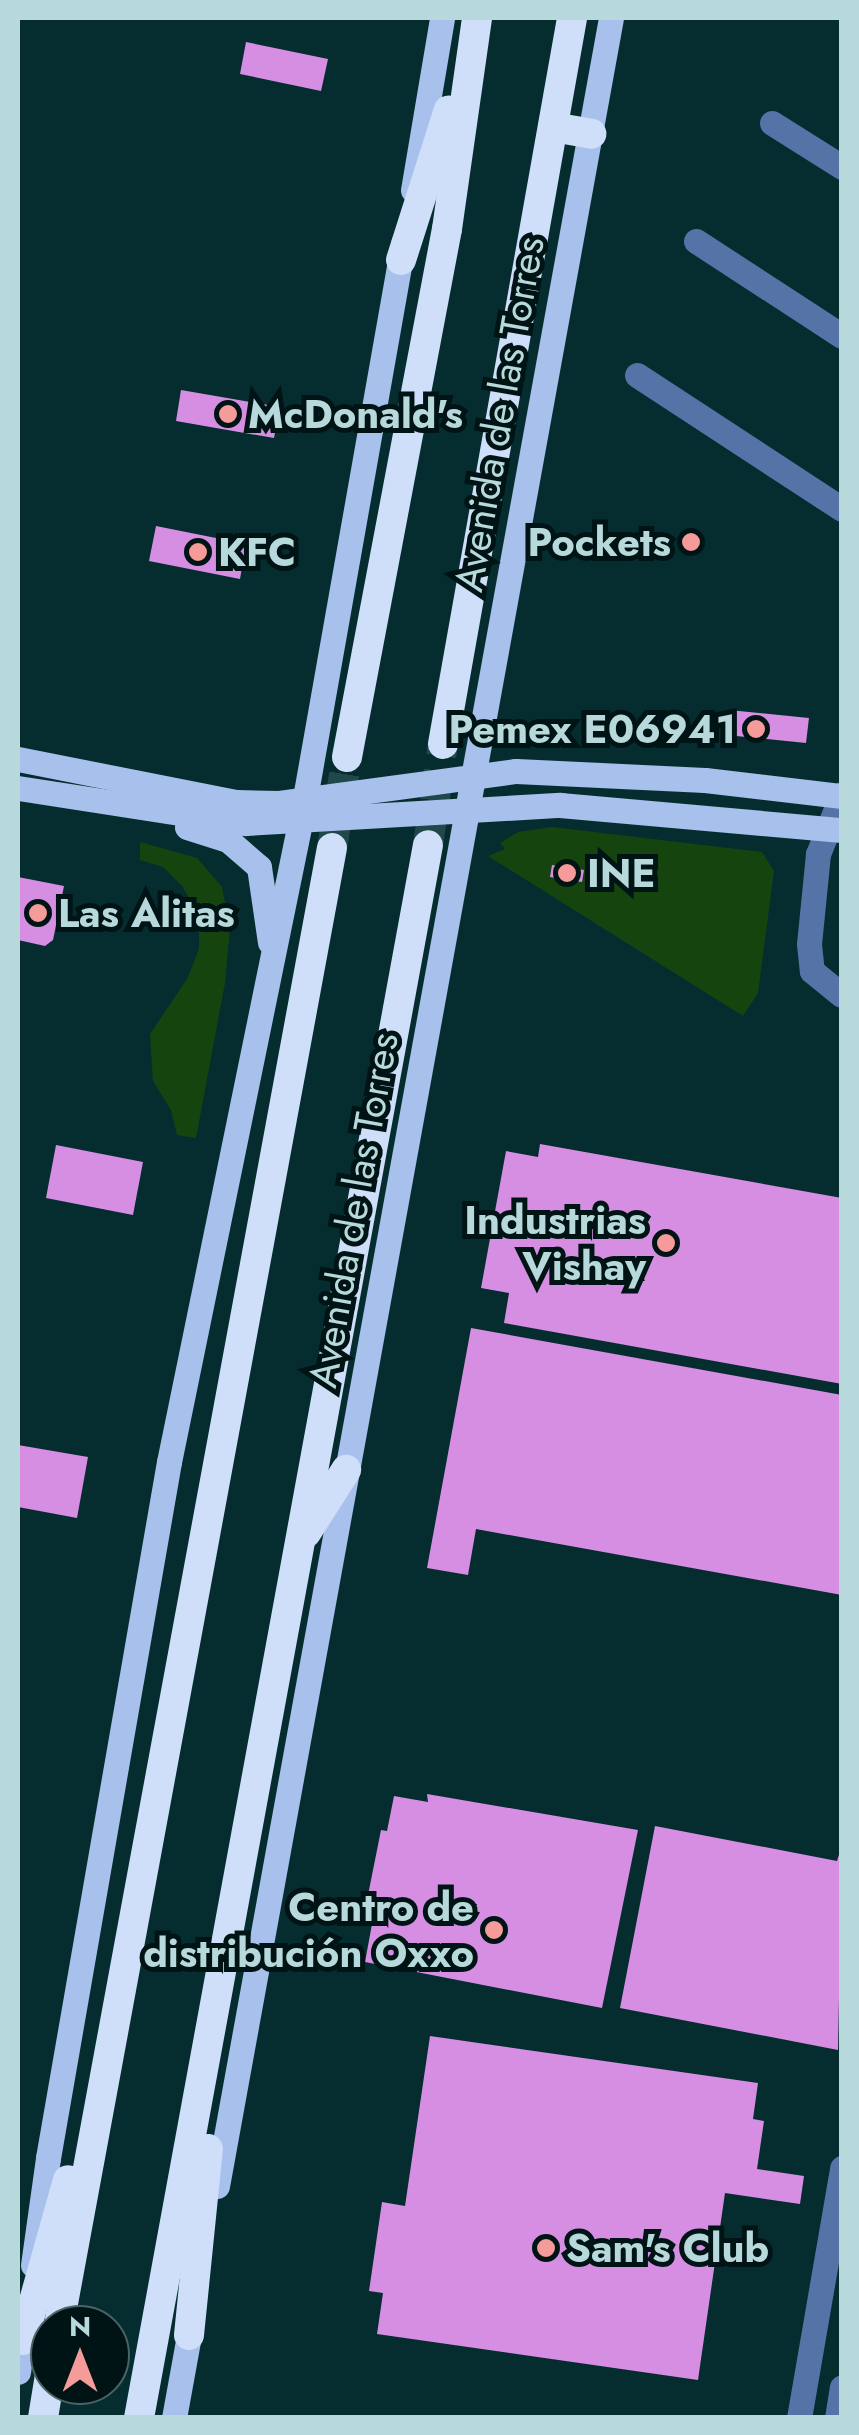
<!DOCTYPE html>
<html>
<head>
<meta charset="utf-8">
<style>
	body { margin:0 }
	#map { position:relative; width:859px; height:2435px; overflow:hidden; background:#052d30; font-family:Jost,sans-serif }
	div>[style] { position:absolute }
	.green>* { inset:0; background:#15440f }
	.building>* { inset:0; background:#d58ee1 }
	.highway-tunnel>* { height:30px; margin-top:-15px; transform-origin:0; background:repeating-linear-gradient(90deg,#20474a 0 30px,transparent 0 45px) }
	.minor>* { height:25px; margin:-12.5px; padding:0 12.5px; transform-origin:12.5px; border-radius:12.5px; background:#5573a7 }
	.major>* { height:25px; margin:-12.5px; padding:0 12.5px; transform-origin:12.5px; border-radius:12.5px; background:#a8c0ec }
	.highway>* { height:30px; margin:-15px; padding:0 15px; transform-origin:15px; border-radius:15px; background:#cfdff9 }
	.dots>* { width:28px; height:28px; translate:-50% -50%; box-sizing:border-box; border:5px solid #011415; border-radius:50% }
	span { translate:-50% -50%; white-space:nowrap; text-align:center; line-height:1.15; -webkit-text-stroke:10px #011415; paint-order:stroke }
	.poi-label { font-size:40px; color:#b7d9db; font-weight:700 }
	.left { translate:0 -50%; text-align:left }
	.right { translate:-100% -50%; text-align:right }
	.street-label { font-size:40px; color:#b7d9db }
	.frame { position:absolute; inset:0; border:20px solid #b7d9db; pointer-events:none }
	.north { position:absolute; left:30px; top:2305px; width:100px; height:100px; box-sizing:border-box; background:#011415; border:2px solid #4a6364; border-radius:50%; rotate:0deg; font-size:28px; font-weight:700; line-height:40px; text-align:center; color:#b7d9db }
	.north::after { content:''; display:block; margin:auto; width:35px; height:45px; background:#f59b99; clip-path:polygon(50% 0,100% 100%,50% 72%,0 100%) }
</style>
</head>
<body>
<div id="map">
	<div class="green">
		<i style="clip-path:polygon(552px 827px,762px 852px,774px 871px,758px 993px,743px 1016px,488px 856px,505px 849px,500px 843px,518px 832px)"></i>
		<i style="clip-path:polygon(140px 842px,197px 858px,222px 887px,230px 928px,225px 983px,196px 1138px,177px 1135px,171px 1110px,153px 1081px,150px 1034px,187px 979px,199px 949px,199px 916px,182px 886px,163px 867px,140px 860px)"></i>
	</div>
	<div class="building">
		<i style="clip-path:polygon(246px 42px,328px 59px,321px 91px,240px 74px)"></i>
		<i style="clip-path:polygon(181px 390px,280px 407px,274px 438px,176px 421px)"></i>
		<i style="clip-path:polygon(156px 526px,246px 544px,240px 579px,149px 561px)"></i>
		<i style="clip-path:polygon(729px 710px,809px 718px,806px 743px,726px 735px)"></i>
		<i style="clip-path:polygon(552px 865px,584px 870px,582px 882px,550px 877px)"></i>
		<i style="clip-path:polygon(18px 877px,64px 886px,53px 940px,45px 946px,18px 940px)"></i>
		<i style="clip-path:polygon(540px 1144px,842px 1198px,842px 1384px,504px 1323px,509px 1293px,481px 1288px,506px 1151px,538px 1157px)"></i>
		<i style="clip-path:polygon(56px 1145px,143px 1162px,133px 1215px,46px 1198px)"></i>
		<i style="clip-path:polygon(471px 1328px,842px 1395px,842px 1595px,476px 1529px,468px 1575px,427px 1568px)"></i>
		<i style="clip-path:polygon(18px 1445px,88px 1457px,77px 1518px,18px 1507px)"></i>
		<i style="clip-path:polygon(427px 1794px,638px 1830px,602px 2008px,365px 1962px,377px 1897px,368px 1895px,381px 1830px,387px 1831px,394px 1796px,428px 1802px)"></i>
		<i style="clip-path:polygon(655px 1826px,837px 1861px,842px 1845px,838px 2050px,620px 2008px)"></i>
		<i style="clip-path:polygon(430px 2036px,758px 2083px,753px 2119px,764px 2121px,757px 2169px,804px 2176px,800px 2204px,725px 2193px,698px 2380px,377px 2334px,383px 2293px,369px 2291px,382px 2202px,405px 2206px)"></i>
	</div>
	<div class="highway-tunnel">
		<i style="left:428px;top:845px;width:102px;rotate:-81.6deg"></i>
		<i style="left:332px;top:848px;width:92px;rotate:-80.6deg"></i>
	</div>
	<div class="minor">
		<i style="left:772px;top:123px;width:83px;rotate:32.2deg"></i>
		<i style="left:696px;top:241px;width:174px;rotate:33.1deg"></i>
		<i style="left:637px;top:375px;width:245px;rotate:33.2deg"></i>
		<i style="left:842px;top:794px;width:65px;rotate:111.8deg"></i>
		<i style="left:818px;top:854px;width:90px;rotate:95.7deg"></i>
		<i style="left:809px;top:944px;width:27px;rotate:84deg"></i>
		<i style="left:812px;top:971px;width:38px;rotate:39deg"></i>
		<i style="left:799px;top:2418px;width:254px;rotate:-80.2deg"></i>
		<i style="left:837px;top:2418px;width:31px;rotate:-81deg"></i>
	</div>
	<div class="major">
		<i style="left:413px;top:190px;width:174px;rotate:-80.4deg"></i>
		<i style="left:18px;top:759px;width:222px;rotate:11.2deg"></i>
		<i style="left:236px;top:802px;width:43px;rotate:1.3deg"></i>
		<i style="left:279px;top:803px;width:239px;rotate:-7.7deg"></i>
		<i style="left:516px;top:771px;width:189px;rotate:2.7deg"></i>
		<i style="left:705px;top:780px;width:138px;rotate:6.7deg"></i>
		<i style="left:18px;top:788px;width:230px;rotate:8.8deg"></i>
		<i style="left:245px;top:823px;width:316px;rotate:-3.3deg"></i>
		<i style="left:560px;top:805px;width:283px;rotate:5.1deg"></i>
		<i style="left:187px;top:827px;width:43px;rotate:17.6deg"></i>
		<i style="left:228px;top:840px;width:41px;rotate:41.1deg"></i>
		<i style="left:259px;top:867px;width:76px;rotate:81.7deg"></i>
		<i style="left:217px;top:2186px;width:2204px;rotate:-79.7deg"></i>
		<i style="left:33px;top:2265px;width:108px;rotate:-82deg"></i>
		<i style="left:48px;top:2158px;width:706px;rotate:-80.14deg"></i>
		<i style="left:169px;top:1462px;width:678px;rotate:-78.42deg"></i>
		<i style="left:305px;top:798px;width:563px;rotate:-79.97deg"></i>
		<i style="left:18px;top:2372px;width:48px;rotate:-81.5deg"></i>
		<i style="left:174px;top:2418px;width:101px;rotate:-79.7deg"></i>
	</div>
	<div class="highway">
		<i style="left:553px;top:127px;width:39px;rotate:10deg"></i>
		<i style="left:401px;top:260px;width:157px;rotate:-72.3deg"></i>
		<i style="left:443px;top:744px;width:737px;rotate:-79.92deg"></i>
		<i style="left:347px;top:757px;width:537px;rotate:-79.28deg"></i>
		<i style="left:447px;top:229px;width:213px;rotate:-81.9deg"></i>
		<i style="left:306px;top:1533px;width:75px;rotate:-57.6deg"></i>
		<i style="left:59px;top:2325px;width:1502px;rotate:-79.53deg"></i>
		<i style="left:189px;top:2335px;width:187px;rotate:-84.2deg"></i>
		<i style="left:23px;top:2340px;width:166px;rotate:-74.3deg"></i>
		<i style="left:43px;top:2418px;width:44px;rotate:-80.8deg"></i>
		<i style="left:139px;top:2418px;width:1599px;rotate:-79.59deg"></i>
	</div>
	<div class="dots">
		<i style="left:228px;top:414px;background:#f59b99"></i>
		<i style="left:691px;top:542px;background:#f59b99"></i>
		<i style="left:198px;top:552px;background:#f59b99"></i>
		<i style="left:756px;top:729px;background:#f59b99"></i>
		<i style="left:567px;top:873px;background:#f59b99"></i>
		<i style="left:38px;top:913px;background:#f59b99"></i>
		<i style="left:666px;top:1243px;background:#f59b99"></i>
		<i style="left:494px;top:1930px;background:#f59b99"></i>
		<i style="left:546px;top:2248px;background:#f59b99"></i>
	</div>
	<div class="poi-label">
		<span class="left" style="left:248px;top:414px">McDonald's</span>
		<span class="right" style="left:671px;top:542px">Pockets</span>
		<span class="left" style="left:218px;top:552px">KFC</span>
		<span class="right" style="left:736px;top:729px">Pemex E06941</span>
		<span class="left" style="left:587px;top:873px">INE</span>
		<span class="left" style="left:58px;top:913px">Las Alitas</span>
		<span class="right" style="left:646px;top:1243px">Industrias<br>Vishay</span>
		<span class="right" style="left:474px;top:1930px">Centro de<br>distribución Oxxo</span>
		<span class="left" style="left:566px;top:2248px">Sam's Club</span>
	</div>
	<div class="street-label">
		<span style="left:499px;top:414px;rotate:-80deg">Avenida de las Torres</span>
		<span style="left:353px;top:1210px;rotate:-80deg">Avenida de las Torres</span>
	</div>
	<div class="frame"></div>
	<div class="north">N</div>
</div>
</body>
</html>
